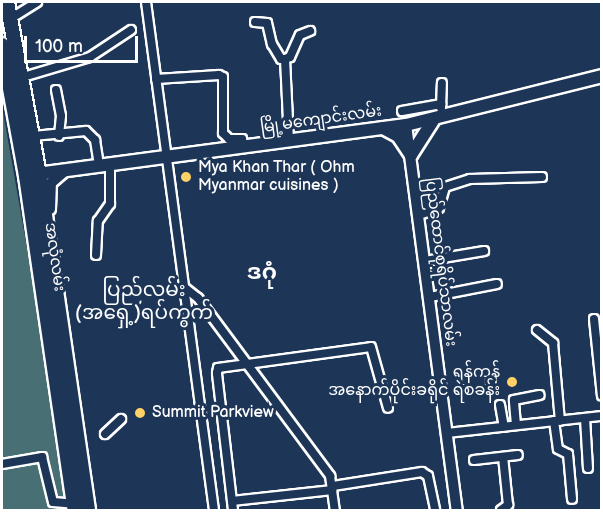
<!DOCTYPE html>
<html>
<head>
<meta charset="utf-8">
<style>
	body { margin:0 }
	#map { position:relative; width:603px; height:512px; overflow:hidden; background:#1d3557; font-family:"Balsamiq Sans","Noto Sans Myanmar",sans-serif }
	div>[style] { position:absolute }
	.green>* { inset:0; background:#476f74 }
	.roads { filter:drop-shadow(2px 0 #fff) drop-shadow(-2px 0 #fff) drop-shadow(0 2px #fff) drop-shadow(0 -2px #fff) }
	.minor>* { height:8px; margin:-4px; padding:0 4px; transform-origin:4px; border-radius:4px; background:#1d3557 }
	.tertiary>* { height:10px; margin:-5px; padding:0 5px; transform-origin:5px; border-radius:5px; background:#1d3557 }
	.secondary>* { height:12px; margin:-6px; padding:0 6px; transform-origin:6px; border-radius:6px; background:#1d3557 }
	.primary>* { height:14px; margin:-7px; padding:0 7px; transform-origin:7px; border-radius:7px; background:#1d3557 }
	.dots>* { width:16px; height:16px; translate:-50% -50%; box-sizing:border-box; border:3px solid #1d3557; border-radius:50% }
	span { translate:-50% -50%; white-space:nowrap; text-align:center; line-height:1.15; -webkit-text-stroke:6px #1d3557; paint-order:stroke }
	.street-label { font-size:16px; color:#fff }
	.poi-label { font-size:16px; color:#fff }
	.left { translate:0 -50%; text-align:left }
	.right { translate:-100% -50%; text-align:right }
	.quarter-label { font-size:20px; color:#fff }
	.district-label { font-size:22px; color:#fff; font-weight:700 }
	.frame { position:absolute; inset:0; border:3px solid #fff; pointer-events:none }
	.scale { position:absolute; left:24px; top:36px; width:114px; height:27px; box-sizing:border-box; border:3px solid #fff; border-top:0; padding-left:8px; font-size:18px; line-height:21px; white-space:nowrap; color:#fff; -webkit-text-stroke:4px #1d3557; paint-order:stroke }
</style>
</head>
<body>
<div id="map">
	<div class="green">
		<i style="clip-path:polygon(2px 106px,37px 305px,66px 510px,2px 510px)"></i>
	</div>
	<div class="roads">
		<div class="minor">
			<i style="left:146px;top:2px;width:513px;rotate:82.38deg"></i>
			<i style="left:10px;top:19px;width:32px;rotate:-32deg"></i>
			<i style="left:255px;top:22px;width:12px;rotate:5deg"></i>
			<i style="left:267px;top:23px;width:22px;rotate:77deg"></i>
			<i style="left:272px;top:44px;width:17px;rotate:59deg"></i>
			<i style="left:281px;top:59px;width:4px"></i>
			<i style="left:285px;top:59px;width:82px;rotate:87.2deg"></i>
			<i style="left:285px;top:59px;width:5px;rotate:-22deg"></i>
			<i style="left:290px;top:57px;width:24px;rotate:-66deg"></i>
			<i style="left:300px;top:35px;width:11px;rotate:-22deg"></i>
			<i style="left:23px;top:77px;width:70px;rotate:-16.6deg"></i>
			<i style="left:90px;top:57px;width:49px;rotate:-33.4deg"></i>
			<i style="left:156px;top:79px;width:63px;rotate:-3.6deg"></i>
			<i style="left:219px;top:75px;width:4px;rotate:27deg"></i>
			<i style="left:223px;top:77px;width:56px;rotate:90deg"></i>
			<i style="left:223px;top:133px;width:8px;rotate:45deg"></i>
			<i style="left:229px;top:139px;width:13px"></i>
			<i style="left:242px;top:139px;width:8px;rotate:76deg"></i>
			<i style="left:56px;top:90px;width:26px;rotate:79deg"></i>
			<i style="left:61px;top:116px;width:20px;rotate:96deg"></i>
			<i style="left:441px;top:108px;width:25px;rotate:-88deg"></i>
			<i style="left:402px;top:111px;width:40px;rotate:-10deg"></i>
			<i style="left:266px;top:119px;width:25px;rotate:85deg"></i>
			<i style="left:33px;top:136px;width:53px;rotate:-5.4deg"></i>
			<i style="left:86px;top:131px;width:13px;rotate:45deg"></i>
			<i style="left:95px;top:140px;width:26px;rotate:81deg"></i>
			<i style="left:419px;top:215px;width:21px;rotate:-19deg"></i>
			<i style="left:439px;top:208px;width:22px;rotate:-74deg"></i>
			<i style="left:445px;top:187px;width:26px;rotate:-18deg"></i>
			<i style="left:470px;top:179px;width:72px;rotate:-1.6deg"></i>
			<i style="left:96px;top:255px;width:34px;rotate:-87deg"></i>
			<i style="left:98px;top:221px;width:21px;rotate:-55deg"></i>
			<i style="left:110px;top:204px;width:39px;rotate:-90deg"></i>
			<i style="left:425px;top:261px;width:60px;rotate:-9.6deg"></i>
			<i style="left:185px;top:288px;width:16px;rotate:38deg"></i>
			<i style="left:198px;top:298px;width:222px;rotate:53.4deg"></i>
			<i style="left:330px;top:476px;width:34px;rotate:82deg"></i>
			<i style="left:430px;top:297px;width:68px;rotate:-11deg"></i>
			<i style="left:594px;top:319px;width:77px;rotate:84.1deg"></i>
			<i style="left:537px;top:330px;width:21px;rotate:39deg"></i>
			<i style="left:553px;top:343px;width:78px;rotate:84.9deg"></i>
			<i style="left:500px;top:405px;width:22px;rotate:80deg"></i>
			<i style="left:585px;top:418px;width:50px;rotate:86.6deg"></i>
			<i style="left:554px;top:421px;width:28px;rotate:82deg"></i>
			<i style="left:558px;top:449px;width:11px;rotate:27deg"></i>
			<i style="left:568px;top:454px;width:45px;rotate:84.9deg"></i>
			<i style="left:516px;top:425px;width:25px;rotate:-95deg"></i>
			<i style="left:514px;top:400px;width:26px;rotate:-11deg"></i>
			<i style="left:447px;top:433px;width:156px;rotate:-6.3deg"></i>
			<i style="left:105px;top:434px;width:22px;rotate:-43deg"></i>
			<i style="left:474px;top:460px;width:44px;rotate:-6.5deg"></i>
			<i style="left:2px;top:464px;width:41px;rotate:-9.9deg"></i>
			<i style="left:42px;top:457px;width:46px;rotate:76.3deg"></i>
			<i style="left:53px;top:502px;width:21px;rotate:5deg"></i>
			<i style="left:333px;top:486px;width:90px;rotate:-8.9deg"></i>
			<i style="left:422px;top:472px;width:7px;rotate:34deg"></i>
			<i style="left:428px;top:476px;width:35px;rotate:78deg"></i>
			<i style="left:232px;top:501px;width:101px;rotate:-6.3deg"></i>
			<i style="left:233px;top:510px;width:138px;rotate:-96.7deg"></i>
			<i style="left:217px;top:373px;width:5px;rotate:-79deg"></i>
			<i style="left:218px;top:368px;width:154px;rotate:-7.8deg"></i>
			<i style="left:371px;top:347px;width:63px;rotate:74.4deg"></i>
			<i style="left:501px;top:510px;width:9px;rotate:-36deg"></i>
			<i style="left:508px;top:505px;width:48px;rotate:-95.9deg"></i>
		</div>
		<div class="tertiary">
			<i style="left:406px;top:125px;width:388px;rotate:82.5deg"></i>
			<i style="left:50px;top:209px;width:26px;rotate:-88deg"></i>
			<i style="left:51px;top:183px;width:20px;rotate:-41deg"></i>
		</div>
		<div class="secondary">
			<i style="left:383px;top:128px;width:17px;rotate:28deg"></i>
			<i style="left:398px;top:136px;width:23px;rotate:56deg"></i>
			<i style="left:411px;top:155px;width:43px;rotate:-57.4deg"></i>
			<i style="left:30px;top:175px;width:379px;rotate:-7.6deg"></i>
			<i style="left:406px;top:125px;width:202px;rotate:-14deg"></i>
		</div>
		<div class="primary">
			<i style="left:7px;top:2px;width:175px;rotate:79.5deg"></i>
			<i style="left:39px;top:174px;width:340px;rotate:81.7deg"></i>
			<i style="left:2px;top:45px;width:133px;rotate:79.6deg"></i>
			<i style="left:26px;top:176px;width:338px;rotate:81.7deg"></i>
		</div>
	</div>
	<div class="dots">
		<i style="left:186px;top:177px;background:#ffd166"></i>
		<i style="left:512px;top:382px;background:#ffd166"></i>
		<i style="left:140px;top:413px;background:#ffd166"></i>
	</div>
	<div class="street-label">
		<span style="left:321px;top:120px;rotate:-8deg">မြို့မကျောင်းလမ်း</span>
		<span style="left:54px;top:257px;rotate:82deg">အလုံလမ်း</span>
		<span style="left:440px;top:262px;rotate:83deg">ပြည်ထောင်စုရိပ်သာလမ်း</span>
	</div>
	<div class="poi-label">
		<span class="left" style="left:198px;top:177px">Mya Khan Thar ( Ohm<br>Myanmar cuisines )</span>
		<span class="right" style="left:500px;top:382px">ရန်ကုန်<br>အနောက်ပိုင်းခရိုင် ရဲစခန်း</span>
		<span class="left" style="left:152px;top:413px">Summit Parkview</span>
	</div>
	<div class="quarter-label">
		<span style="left:144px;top:302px">ပြည်လမ်း<br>(အရှေ့)ရပ်ကွက်</span>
	</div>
	<div class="district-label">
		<span style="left:262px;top:273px">ဒဂုံ</span>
	</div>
	<div class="frame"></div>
	<div class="scale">100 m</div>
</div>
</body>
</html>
